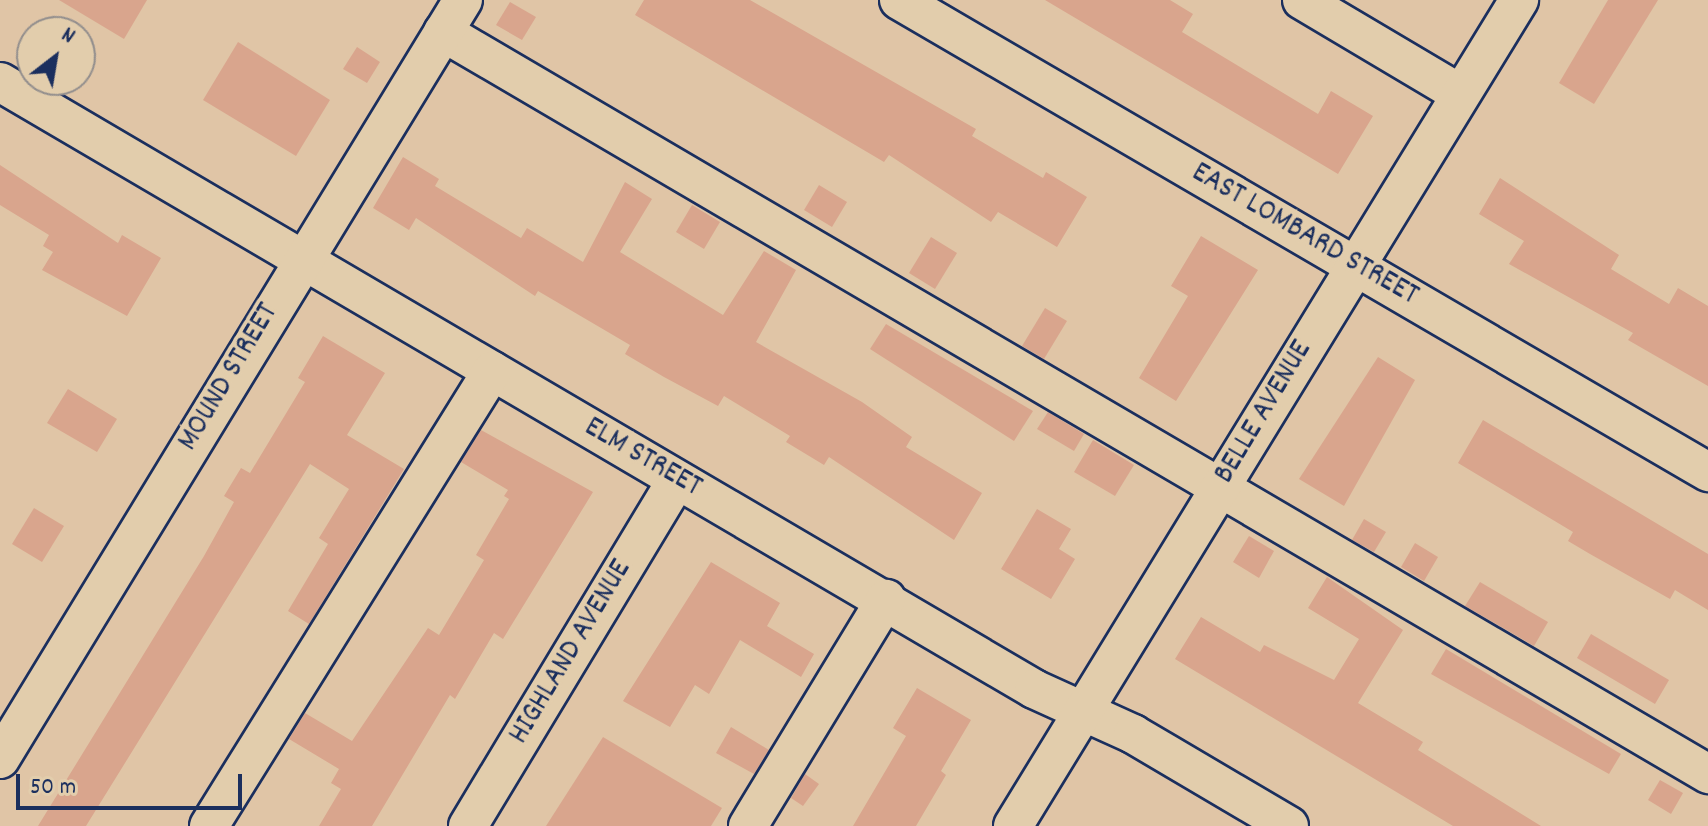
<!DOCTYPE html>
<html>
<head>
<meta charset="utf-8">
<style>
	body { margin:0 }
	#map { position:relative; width:1708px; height:826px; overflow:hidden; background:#e0c5a6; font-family:Dekko,sans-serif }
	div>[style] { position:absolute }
	.building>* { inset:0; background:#d9a58d }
	.roads { filter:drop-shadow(2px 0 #1b2f5e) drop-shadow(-2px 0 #1b2f5e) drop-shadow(0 2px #1b2f5e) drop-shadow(0 -2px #1b2f5e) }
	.minor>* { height:38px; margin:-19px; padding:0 19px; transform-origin:19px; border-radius:19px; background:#e2cdac }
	span { translate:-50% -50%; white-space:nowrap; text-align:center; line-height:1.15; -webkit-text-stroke:7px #e2cdac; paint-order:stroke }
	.street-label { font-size:30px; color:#1b2f5e }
	.north { position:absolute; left:16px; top:16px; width:80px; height:80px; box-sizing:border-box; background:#e2cdac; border:2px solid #928e8d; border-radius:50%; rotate:31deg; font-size:22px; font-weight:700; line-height:32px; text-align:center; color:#1b2f5e }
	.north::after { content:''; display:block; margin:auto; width:28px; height:36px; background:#1b2f5e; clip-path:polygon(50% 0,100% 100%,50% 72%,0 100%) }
	.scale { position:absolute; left:16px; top:774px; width:226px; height:36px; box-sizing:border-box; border:4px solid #1b2f5e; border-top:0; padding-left:10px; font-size:24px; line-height:28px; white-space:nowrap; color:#1b2f5e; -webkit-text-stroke:6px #e2cdac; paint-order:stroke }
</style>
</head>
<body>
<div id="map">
	<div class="building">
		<i style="clip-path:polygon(59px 0,147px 0,124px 39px)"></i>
		<i style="clip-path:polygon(644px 0,750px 0,976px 129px,972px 136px,1043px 178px,1046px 172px,1087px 197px,1057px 247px,998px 212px,991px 222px,889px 155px,884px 162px,635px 15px)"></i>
		<i style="clip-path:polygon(1045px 0,1170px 0,1193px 14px,1182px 32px,1318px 114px,1331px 91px,1373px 116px,1338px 174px)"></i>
		<i style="clip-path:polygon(1608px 0,1658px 0,1594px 104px,1559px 83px)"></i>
		<i style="clip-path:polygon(510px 2px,536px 17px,522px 40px,496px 25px)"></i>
		<i style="clip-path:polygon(238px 42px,330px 100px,296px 156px,203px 100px)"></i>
		<i style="clip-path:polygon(357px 47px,380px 62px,367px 83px,343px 69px)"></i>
		<i style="clip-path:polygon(403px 157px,439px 179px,435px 186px,521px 238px,527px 228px,583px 262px,625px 182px,652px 199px,620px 252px,723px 315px,764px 251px,796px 270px,756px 342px,862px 402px,912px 437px,906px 447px,982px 493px,954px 540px,829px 457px,824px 465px,786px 442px,790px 436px,724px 396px,718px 406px,664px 377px,625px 354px,630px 345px,538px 291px,535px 296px,416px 218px,409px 230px,373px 208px)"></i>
		<i style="clip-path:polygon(0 165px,118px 243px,122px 235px,161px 258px,127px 316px,42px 270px,53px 252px,43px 246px,49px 235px,0 205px)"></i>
		<i style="clip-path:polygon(1500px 178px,1619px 255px,1611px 269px,1669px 304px,1678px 288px,1708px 306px,1708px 386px,1628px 340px,1633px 333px,1509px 264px,1524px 241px,1479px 214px)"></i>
		<i style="clip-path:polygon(819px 185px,847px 202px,832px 227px,804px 210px)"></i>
		<i style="clip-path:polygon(692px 205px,720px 222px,704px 249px,676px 232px)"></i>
		<i style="clip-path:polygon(1201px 236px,1258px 270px,1176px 401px,1139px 378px,1188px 296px,1171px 286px)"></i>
		<i style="clip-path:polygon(931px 237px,957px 253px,935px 289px,909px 273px)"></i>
		<i style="clip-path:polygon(1045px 308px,1067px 321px,1044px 359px,1022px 346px)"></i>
		<i style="clip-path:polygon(886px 324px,1033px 411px,1014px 441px,870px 349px)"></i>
		<i style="clip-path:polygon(323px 336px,385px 373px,347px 435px,404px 469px,309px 624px,288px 611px,328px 544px,319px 538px,349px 489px,310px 464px,86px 826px,38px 826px,204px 556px,234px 502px,224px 496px,241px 468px,250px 473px,305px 382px,298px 378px)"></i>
		<i style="clip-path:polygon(1378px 357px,1415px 380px,1344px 506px,1299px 479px)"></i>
		<i style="clip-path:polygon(68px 389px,117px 419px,97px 452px,47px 423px)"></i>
		<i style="clip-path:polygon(1048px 412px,1084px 434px,1074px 451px,1037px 429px)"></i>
		<i style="clip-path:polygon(1483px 420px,1708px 554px,1708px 610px,1675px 590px,1670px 599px,1590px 554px,1568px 541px,1573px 532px,1458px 463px)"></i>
		<i style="clip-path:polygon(481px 430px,593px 492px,503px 639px,494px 633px,455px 699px,450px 695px,372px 826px,319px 826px,341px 789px,331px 783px,339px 769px,289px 739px,305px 713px,352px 741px,428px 628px,439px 635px,484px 560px,476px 555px,509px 499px,504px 496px,508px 490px,461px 462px)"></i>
		<i style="clip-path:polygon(1093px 440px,1134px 465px,1115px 496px,1074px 472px)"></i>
		<i style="clip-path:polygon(34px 508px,64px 526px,42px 562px,12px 544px)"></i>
		<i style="clip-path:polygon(1037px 509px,1071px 529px,1059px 549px,1075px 559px,1051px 599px,1001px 569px)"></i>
		<i style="clip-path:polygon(1364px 519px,1386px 532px,1374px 552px,1352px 540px)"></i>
		<i style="clip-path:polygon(1249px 536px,1274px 551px,1259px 578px,1233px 562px)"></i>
		<i style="clip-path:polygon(1415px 543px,1438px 557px,1424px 581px,1401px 567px)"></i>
		<i style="clip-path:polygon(711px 562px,780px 603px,767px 626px,814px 654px,801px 677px,740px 640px,709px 694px,695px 685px,670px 727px,623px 701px)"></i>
		<i style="clip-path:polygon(1327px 577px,1403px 630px,1358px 703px,1423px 742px,1418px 750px,1541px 826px,1453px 826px,1175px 659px,1201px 617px,1260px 652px,1264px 645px,1334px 680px,1359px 639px,1308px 608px)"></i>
		<i style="clip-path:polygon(1480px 582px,1548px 622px,1534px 646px,1465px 606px)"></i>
		<i style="clip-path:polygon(1591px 634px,1669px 680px,1655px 704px,1577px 658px)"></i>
		<i style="clip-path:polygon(1446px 649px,1621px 754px,1609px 774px,1431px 674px)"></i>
		<i style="clip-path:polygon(917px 688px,971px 720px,941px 771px,946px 775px,916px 826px,853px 826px,906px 736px,893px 728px)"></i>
		<i style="clip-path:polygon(731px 727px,769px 750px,754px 774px,716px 753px)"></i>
		<i style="clip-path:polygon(603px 737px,722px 808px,711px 826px,546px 826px)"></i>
		<i style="clip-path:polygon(805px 774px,819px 784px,803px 806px,791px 798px)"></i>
		<i style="clip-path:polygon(1660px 780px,1683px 793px,1671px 814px,1648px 800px)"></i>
	</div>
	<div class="roads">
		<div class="minor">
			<i style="left:899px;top:0;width:937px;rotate:30.26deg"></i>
			<i style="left:1302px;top:0;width:184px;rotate:30.7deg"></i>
			<i style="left:443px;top:32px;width:1467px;rotate:30.39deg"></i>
			<i style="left:0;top:82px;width:1199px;rotate:30.41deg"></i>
			<i style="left:1034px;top:689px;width:109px;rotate:24.4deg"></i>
			<i style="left:1133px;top:734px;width:181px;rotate:30.5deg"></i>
			<i style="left:0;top:759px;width:889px;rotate:-58.62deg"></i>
			<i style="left:209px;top:826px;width:536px;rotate:-58.12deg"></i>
			<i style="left:468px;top:826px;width:404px;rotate:-58.9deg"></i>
			<i style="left:748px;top:826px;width:266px;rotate:-58.7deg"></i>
			<i style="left:1013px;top:826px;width:969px;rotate:-58.51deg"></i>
		</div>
	</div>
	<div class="street-label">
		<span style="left:1304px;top:236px;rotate:30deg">EAST LOMBARD STREET</span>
		<span style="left:230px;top:378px;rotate:-59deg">MOUND STREET</span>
		<span style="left:1265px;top:413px;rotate:-59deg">BELLE AVENUE</span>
		<span style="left:642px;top:459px;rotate:30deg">ELM STREET</span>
		<span style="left:572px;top:653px;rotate:-59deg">HIGHLAND AVENUE</span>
	</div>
	<div class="north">N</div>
	<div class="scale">50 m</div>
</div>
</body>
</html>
